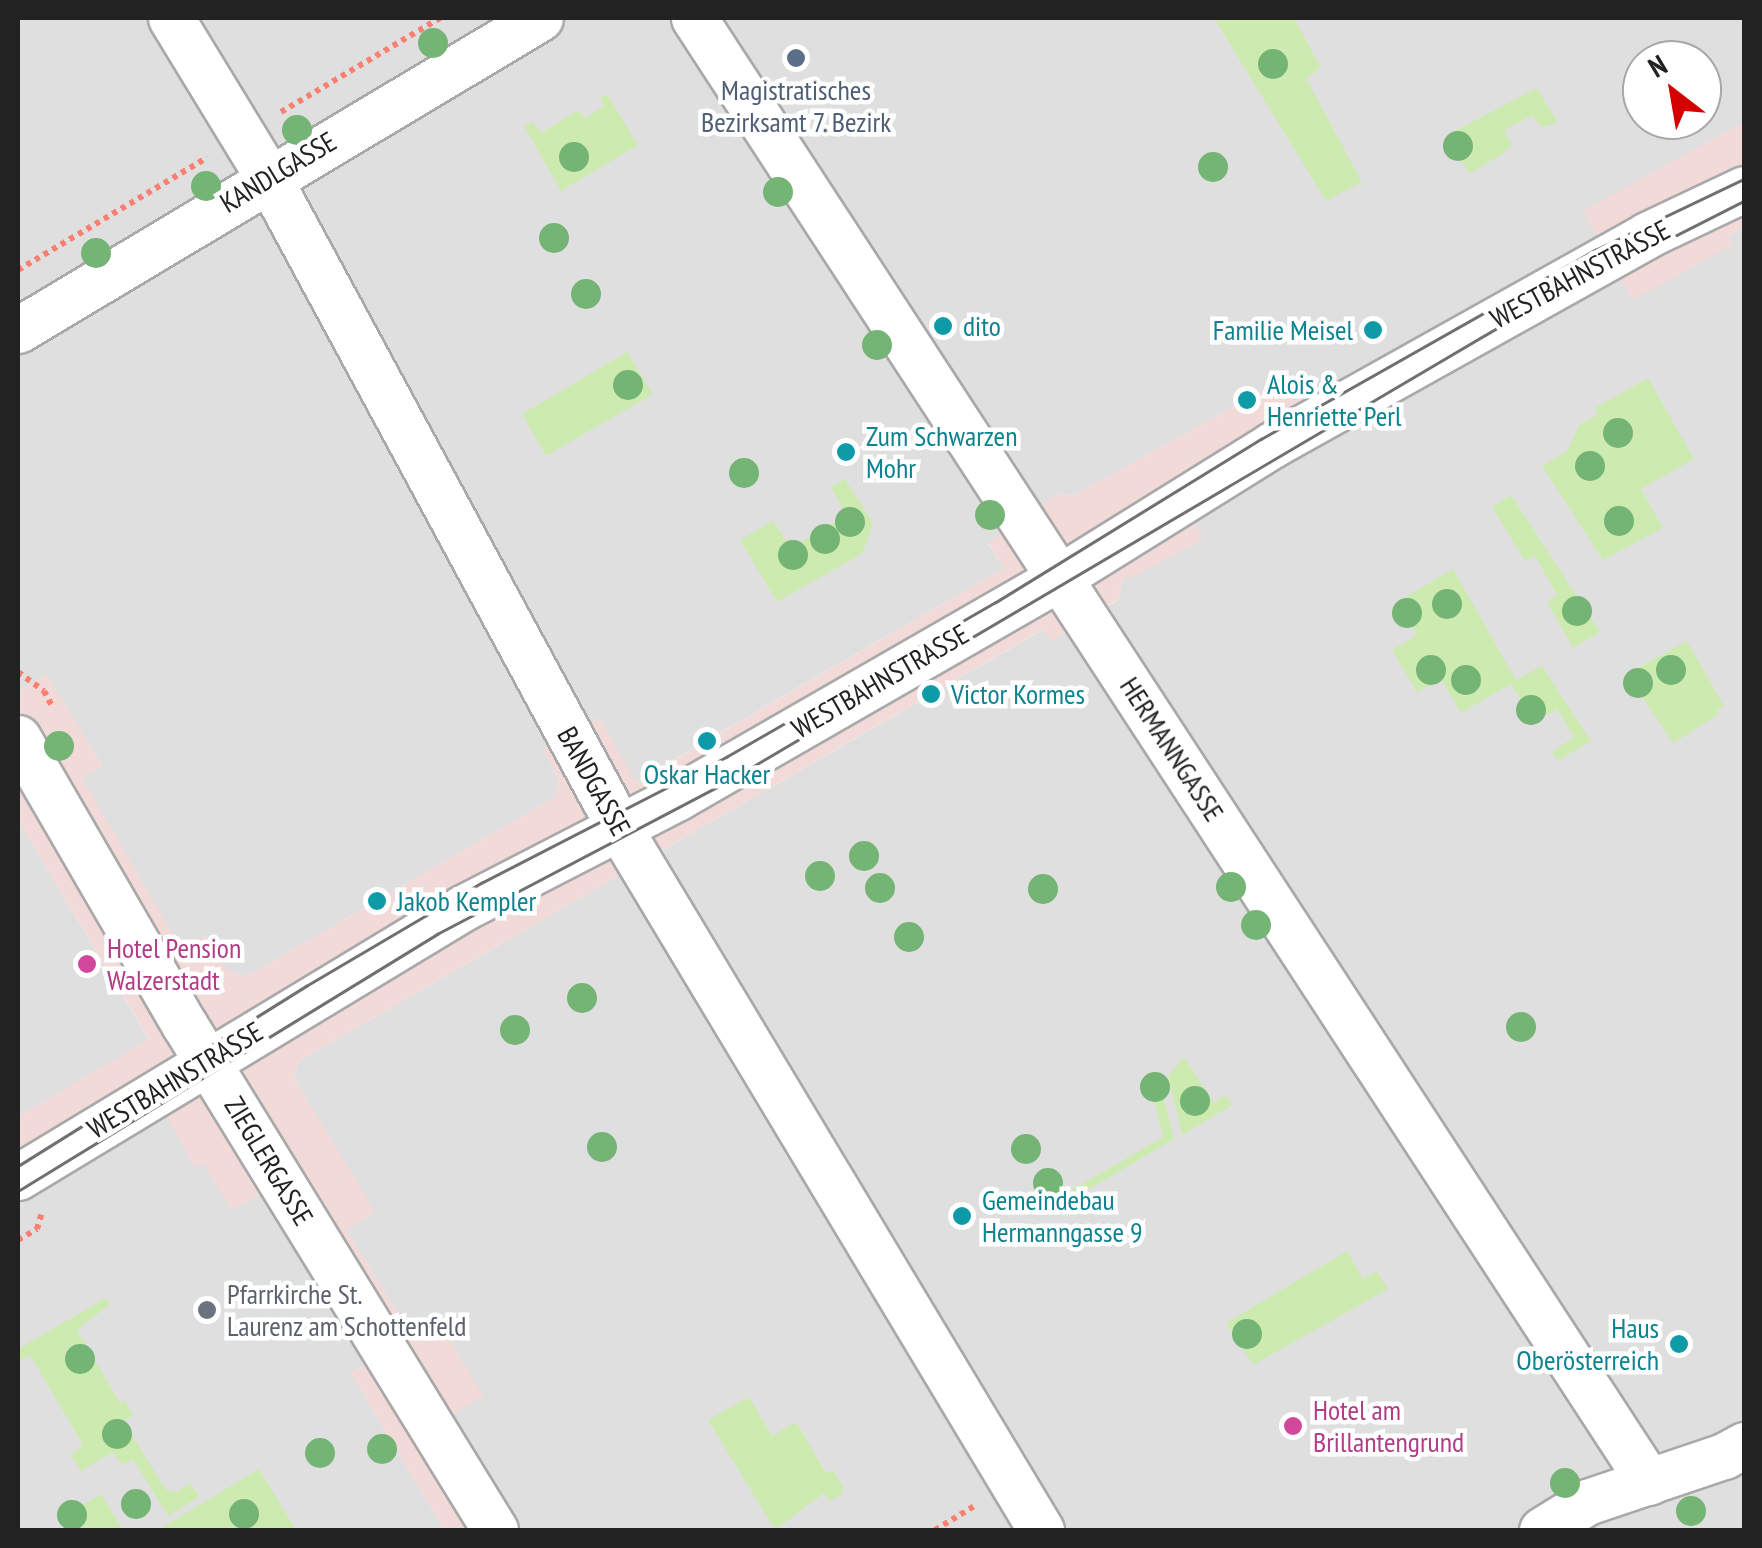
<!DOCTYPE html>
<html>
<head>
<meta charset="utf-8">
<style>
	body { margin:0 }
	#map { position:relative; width:1762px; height:1548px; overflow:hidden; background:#f2efe9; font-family:"PT Sans Narrow",sans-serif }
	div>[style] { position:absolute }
	.residential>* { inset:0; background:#e0dfdf }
	.commercial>* { inset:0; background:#f2dad9 }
	.grass>* { inset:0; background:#cdebb0 }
	.path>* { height:6px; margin-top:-3px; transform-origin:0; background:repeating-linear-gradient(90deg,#fa8072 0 5px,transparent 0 10px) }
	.roads { filter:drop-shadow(2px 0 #a9a9a9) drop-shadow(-2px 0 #a9a9a9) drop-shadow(0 2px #a9a9a9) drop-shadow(0 -2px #a9a9a9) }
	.minor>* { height:45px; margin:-22.5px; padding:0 22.5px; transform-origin:22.5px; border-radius:22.5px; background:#fff }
	.tram>* { height:2.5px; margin:-1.25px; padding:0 1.25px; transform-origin:1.25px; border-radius:1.25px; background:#707070 }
	.trees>* { width:30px; height:30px; margin:-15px; border-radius:50%; background:#74b475 }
	.dots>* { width:28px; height:28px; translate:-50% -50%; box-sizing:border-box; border:5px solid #fff; border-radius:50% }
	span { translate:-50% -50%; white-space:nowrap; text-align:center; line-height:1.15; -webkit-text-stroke:9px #fff; paint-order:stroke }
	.service-label { font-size:28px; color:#4e5e75 }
	.street-label { font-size:28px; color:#222 }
	.culture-label { font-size:28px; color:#0d838f }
	.left { translate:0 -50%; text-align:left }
	.right { translate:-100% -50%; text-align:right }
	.hotel-label { font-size:28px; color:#b23c85 }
	.worship-label { font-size:28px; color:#5b616d }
	.frame { position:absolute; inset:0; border:20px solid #222; pointer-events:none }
	.north { position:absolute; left:1622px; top:40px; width:100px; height:100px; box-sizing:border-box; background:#fff; border:2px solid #a7a7a7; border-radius:50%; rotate:329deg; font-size:28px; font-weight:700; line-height:40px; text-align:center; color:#222 }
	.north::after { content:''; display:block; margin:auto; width:35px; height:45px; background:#d40000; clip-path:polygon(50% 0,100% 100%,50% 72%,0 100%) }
</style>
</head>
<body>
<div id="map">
	<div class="residential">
		<i style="clip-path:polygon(evenodd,18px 18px,1744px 18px,1744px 122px,1583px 212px,1732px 244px,1728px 236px,1744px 227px,1744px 1530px,495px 1530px,432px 1427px,483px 1395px,416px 1342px,346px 1230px,374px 1212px,294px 1078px,299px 1061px,1044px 629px,1052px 641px,1118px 600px,1123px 576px,1287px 377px,1073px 496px,1058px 494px,988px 544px,1004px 568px,635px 782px,599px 718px,543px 750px,559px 779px,555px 797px,247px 976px,228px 971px,181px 949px,81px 778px,102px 765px,46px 675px,18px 692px,18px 18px,1642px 60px,1702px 60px,1702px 120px,1642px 120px,1642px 60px)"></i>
		<i style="clip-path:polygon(18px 820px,149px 1040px,18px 1117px)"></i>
		<i style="clip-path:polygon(155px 1092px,195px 1167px,202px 1163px,282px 1181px,386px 1353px,351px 1373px,444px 1530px,18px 1530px,18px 1177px)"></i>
	</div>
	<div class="commercial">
		<i style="clip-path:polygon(1744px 122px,1744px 227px,1728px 236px,1733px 244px,1633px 300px,1583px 211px)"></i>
		<i style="clip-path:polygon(1287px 377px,1313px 422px,1182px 502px,1203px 539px,1131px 578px,1123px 577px,1118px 599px,1052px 641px,1043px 629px,299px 1061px,294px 1078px,375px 1212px,346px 1230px,416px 1342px,442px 1327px,483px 1396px,432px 1427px,495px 1530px,444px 1530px,351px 1373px,386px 1354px,282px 1182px,232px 1210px,203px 1163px,195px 1168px,154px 1092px,18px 1177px,18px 1117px,149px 1039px,18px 820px,18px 692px,46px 674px,102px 765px,82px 778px,181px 948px,206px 935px,228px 971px,247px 976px,555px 797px,559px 779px,543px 750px,599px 718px,636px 782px,1004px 568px,988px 543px,1058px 494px,1073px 496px)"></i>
	</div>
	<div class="grass">
		<i style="clip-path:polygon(1214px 18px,1294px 18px,1321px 68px,1306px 78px,1362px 182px,1326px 201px)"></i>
		<i style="clip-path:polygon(1537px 88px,1558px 123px,1541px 127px,1532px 115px,1504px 131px,1512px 144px,1504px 153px,1469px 174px,1447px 135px)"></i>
		<i style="clip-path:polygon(607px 94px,638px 145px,561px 191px,524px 126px,533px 122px,541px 133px,579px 110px,585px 118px,604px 106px,600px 98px)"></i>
		<i style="clip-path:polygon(627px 352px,653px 394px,546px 456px,522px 414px)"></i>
		<i style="clip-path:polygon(1648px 378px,1694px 459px,1641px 489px,1663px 528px,1603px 560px,1542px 466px,1568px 450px,1579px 425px,1598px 415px,1595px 408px)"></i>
		<i style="clip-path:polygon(845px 479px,873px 523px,863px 553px,777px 602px,740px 540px,773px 521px,791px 548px,847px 516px,831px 487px)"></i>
		<i style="clip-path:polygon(1511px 495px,1600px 632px,1573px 648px,1547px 602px,1557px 595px,1535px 556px,1525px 561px,1492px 507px)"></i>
		<i style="clip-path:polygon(1453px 569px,1516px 680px,1542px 666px,1591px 741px,1557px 761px,1552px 752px,1574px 737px,1557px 709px,1536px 722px,1511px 684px,1461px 713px,1441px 679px,1417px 692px,1392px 650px,1417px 635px,1397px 602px)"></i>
		<i style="clip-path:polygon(1687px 641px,1724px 706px,1716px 711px,1718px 715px,1673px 743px,1627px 674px)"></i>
		<i style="clip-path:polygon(1184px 1057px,1214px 1103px,1226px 1095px,1232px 1105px,1182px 1135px,1168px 1076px)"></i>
		<i style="clip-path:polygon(1159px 1079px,1174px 1139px,1062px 1205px,1058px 1198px,1163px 1137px,1150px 1081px)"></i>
		<i style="clip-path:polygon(1347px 1251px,1363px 1279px,1377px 1271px,1388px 1289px,1253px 1365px,1226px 1323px)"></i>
		<i style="clip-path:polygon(106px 1298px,110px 1304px,77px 1330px,120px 1403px,125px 1401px,133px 1415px,124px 1422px,166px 1490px,175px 1492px,191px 1484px,199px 1497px,168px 1516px,133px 1459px,122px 1465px,113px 1452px,81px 1471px,71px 1455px,83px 1445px,30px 1355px,18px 1362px,18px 1349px)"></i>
		<i style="clip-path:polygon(749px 1397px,772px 1436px,796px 1422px,826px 1473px,833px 1470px,843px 1487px,842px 1494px,830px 1501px,824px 1493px,775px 1530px,708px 1420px)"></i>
		<i style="clip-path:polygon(259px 1469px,296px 1530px,158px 1530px)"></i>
		<i style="clip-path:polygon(101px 1494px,123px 1530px,65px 1530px,58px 1520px)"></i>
	</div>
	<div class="path">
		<i style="left:281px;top:112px;width:185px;rotate:-30.6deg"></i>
		<i style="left:18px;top:270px;width:220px;rotate:-30.7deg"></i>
		<i style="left:18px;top:672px;width:32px;rotate:36deg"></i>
		<i style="left:44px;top:691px;width:17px;rotate:62deg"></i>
		<i style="left:18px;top:1240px;width:22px;rotate:-30deg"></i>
		<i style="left:37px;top:1229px;width:17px;rotate:-73deg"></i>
		<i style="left:935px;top:1530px;width:48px;rotate:-31.4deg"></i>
	</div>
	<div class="roads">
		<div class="minor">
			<i style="left:171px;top:18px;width:186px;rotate:58.6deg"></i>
			<i style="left:268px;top:177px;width:749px;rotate:61.62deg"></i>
			<i style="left:624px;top:836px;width:810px;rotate:59deg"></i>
			<i style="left:694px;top:18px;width:1748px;rotate:56.88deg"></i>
			<i style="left:18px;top:330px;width:608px;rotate:-30.87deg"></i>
			<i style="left:18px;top:738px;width:331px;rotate:59.9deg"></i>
			<i style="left:184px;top:1024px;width:594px;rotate:58.42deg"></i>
			<i style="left:18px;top:1177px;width:520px;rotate:-31.15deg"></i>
			<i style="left:463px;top:908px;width:242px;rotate:-27.3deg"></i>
			<i style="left:678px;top:797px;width:441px;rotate:-29.9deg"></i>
			<i style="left:1060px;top:577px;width:250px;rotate:-31.9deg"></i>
			<i style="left:1272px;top:445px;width:430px;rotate:-29.2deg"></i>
			<i style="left:1647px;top:235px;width:107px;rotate:-25.4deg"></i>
			<i style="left:1542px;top:1530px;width:53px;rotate:-31.9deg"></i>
			<i style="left:1587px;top:1502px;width:145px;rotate:-18.6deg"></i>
			<i style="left:1724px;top:1456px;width:23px;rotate:-29deg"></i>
		</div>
	</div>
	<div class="tram">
		<i style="left:18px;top:1166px;width:340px;rotate:-32deg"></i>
		<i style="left:306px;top:986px;width:203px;rotate:-30.5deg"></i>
		<i style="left:481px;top:883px;width:276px;rotate:-27.2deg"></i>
		<i style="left:726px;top:757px;width:311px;rotate:-29.9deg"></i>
		<i style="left:996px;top:602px;width:311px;rotate:-31.6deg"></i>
		<i style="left:1261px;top:439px;width:384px;rotate:-29.5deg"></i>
		<i style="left:1595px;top:250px;width:165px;rotate:-25.5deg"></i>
		<i style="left:18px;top:1191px;width:492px;rotate:-31.5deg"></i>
		<i style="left:437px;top:934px;width:323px;rotate:-27.7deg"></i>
		<i style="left:723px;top:784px;width:926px;rotate:-30.5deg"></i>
		<i style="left:1521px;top:314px;width:250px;rotate:-26.9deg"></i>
	</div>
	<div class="trees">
		<i style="left:433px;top:43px"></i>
		<i style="left:1273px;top:64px"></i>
		<i style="left:297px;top:130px"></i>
		<i style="left:1458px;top:146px"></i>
		<i style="left:574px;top:157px"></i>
		<i style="left:1213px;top:167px"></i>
		<i style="left:206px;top:186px"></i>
		<i style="left:778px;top:192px"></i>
		<i style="left:554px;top:238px"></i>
		<i style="left:96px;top:253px"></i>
		<i style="left:586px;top:294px"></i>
		<i style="left:877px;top:345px"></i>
		<i style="left:628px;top:385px"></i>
		<i style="left:1618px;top:433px"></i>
		<i style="left:1590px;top:466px"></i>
		<i style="left:744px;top:473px"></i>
		<i style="left:990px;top:515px"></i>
		<i style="left:1619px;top:521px"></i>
		<i style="left:850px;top:522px"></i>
		<i style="left:825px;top:539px"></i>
		<i style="left:793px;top:555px"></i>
		<i style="left:1447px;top:604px"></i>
		<i style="left:1577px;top:611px"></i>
		<i style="left:1407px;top:613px"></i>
		<i style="left:1431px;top:670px"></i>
		<i style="left:1671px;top:670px"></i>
		<i style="left:1466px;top:680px"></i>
		<i style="left:1638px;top:683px"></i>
		<i style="left:1531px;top:710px"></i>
		<i style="left:59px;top:746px"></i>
		<i style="left:864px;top:856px"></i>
		<i style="left:820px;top:876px"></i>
		<i style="left:1231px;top:887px"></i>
		<i style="left:880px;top:888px"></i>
		<i style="left:1043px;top:889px"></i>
		<i style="left:1256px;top:925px"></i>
		<i style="left:909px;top:937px"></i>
		<i style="left:582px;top:998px"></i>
		<i style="left:1521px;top:1027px"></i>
		<i style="left:515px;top:1030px"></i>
		<i style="left:1155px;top:1087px"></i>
		<i style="left:1195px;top:1101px"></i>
		<i style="left:602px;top:1147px"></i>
		<i style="left:1026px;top:1149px"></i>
		<i style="left:1048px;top:1183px"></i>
		<i style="left:1247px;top:1334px"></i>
		<i style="left:80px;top:1359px"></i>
		<i style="left:117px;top:1434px"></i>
		<i style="left:382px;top:1449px"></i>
		<i style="left:320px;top:1453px"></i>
		<i style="left:1565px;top:1483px"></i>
		<i style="left:136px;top:1504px"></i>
		<i style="left:1691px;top:1511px"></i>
		<i style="left:244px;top:1514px"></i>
		<i style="left:72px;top:1515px"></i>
	</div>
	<div class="dots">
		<i style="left:796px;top:58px;background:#5c6f8a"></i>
		<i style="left:943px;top:326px;background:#0f9aa8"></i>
		<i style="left:1373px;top:330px;background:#0f9aa8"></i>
		<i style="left:1247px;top:400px;background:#0f9aa8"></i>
		<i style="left:846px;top:452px;background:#0f9aa8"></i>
		<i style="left:931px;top:694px;background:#0f9aa8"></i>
		<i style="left:707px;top:741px;background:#0f9aa8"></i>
		<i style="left:377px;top:901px;background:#0f9aa8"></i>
		<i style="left:87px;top:964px;background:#d1479c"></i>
		<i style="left:962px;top:1216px;background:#0f9aa8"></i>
		<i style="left:207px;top:1310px;background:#6b7280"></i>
		<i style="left:1679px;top:1344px;background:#0f9aa8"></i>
		<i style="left:1293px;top:1426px;background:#d1479c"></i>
	</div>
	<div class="service-label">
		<span style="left:796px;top:106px">Magistratisches<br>Bezirksamt 7. Bezirk</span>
	</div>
	<div class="street-label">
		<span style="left:278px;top:172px;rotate:-31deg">KANDLGASSE</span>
		<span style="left:1580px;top:274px;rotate:-28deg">WESTBAHNSTRASSE</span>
		<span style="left:880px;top:681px;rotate:-30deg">WESTBAHNSTRASSE</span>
		<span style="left:1172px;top:749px;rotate:57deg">HERMANNGASSE</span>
		<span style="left:594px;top:781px;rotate:61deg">BANDGASSE</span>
		<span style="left:175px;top:1080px;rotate:-31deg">WESTBAHNSTRASSE</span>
		<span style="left:269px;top:1161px;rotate:59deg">ZIEGLERGASSE</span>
	</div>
	<div class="culture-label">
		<span class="left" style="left:963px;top:326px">dito</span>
		<span class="right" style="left:1353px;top:330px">Familie Meisel</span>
		<span class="left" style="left:1267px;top:400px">Alois &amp;<br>Henriette Perl</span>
		<span class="left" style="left:866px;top:452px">Zum Schwarzen<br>Mohr</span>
		<span class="left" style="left:951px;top:694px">Victor Kormes</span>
		<span style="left:707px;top:774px">Oskar Hacker</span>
		<span class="left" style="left:397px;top:901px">Jakob Kempler</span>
		<span class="left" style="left:982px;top:1216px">Gemeindebau<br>Hermanngasse 9</span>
		<span class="right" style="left:1659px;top:1344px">Haus<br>Oberösterreich</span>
	</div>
	<div class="hotel-label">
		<span class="left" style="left:107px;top:964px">Hotel Pension<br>Walzerstadt</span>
		<span class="left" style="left:1313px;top:1426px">Hotel am<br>Brillantengrund</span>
	</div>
	<div class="worship-label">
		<span class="left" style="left:227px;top:1310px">Pfarrkirche St.<br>Laurenz am Schottenfeld</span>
	</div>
	<div class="frame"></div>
	<div class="north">N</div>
</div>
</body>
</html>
